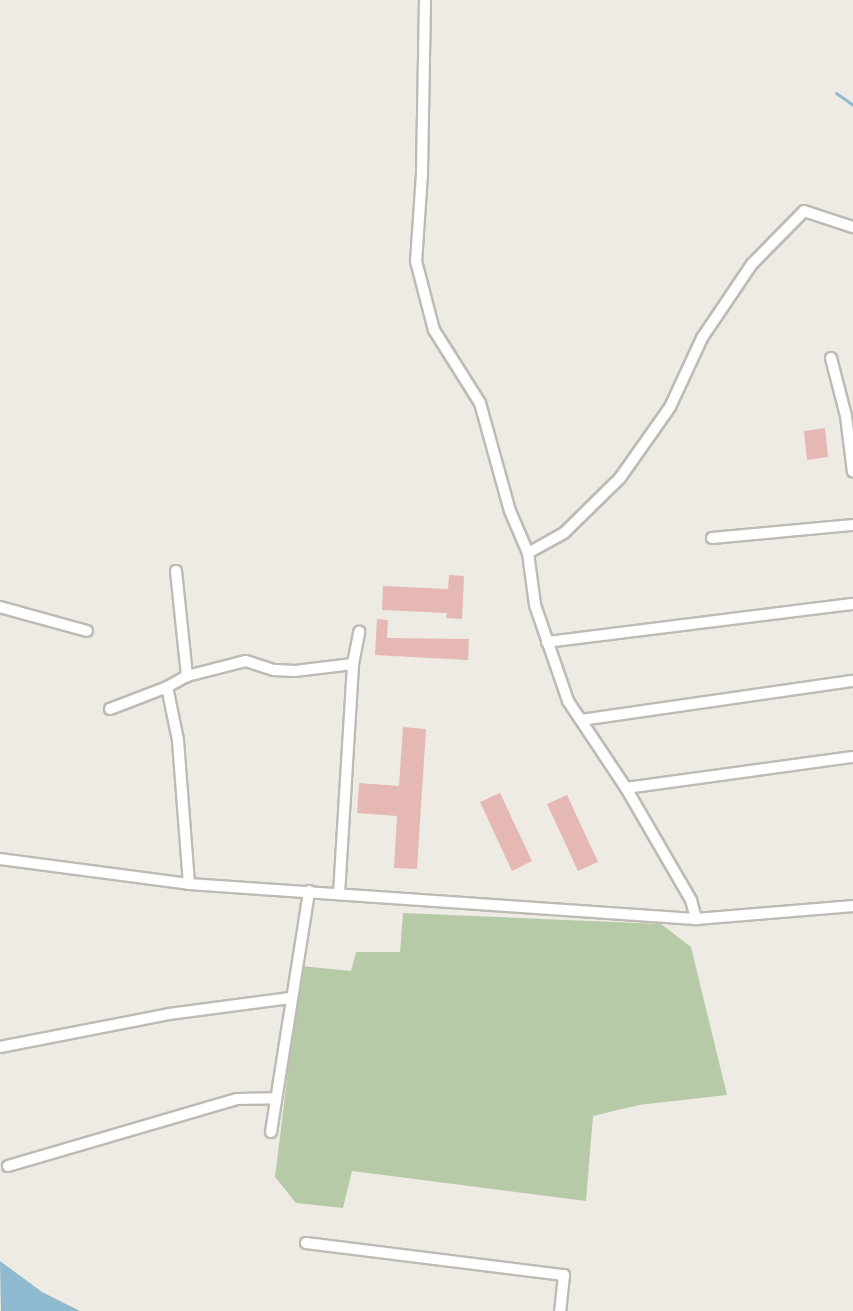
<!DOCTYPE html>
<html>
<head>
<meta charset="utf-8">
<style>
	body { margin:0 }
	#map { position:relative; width:853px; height:1311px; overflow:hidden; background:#eeebe5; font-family:"DejaVu Sans",sans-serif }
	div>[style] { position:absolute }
	.green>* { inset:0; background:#b7caa8 }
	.water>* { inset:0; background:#90bacf }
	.stream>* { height:3px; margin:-1.5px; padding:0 1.5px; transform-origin:1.5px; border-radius:1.5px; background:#90bacf }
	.building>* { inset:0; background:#e6b8b4 }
	.roads { filter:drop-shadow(2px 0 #bebbb5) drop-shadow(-2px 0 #bebbb5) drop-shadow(0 2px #bebbb5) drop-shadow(0 -2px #bebbb5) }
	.minor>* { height:10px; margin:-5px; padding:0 5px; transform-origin:5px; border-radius:5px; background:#fff }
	span { translate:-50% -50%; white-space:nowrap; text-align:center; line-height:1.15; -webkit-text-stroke:6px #fff; paint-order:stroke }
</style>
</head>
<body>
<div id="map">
	<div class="green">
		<i style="clip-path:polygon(403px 913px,661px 924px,691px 947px,727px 1095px,639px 1105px,593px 1116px,586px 1201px,352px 1171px,343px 1208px,296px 1203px,275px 1177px,301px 966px,351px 971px,356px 952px,400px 952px)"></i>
	</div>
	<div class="water">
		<i style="clip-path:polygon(0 1261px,42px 1292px,80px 1311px,1px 1311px)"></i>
	</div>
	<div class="stream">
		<i style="left:836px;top:93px;width:21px;rotate:35deg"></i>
	</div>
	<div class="building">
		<i style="clip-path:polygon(825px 428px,828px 457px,807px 460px,804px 431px)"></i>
		<i style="clip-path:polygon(449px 575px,464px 576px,462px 619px,446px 618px,447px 613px,382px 610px,383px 586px,448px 589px)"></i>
		<i style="clip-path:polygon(377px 619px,388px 620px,387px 638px,469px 639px,468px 660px,375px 655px)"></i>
		<i style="clip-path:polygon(403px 727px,426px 729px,417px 869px,394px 868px,397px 816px,357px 813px,359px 783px,399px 786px)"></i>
		<i style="clip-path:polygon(500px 793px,532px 861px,512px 871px,480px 802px)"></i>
		<i style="clip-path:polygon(567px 795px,598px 862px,578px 871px,547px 804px)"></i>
	</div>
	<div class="roads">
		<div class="minor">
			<i style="left:425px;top:0;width:174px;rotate:91deg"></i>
			<i style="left:422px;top:174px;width:87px;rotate:93.9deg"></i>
			<i style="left:416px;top:261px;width:71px;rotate:75.4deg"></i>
			<i style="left:434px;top:330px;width:86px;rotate:57.8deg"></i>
			<i style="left:480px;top:403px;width:112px;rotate:74.5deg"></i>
			<i style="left:510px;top:511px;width:46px;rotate:66.8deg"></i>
			<i style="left:528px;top:553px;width:52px;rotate:82.3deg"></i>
			<i style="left:535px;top:605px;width:102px;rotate:71deg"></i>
			<i style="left:568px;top:701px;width:105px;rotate:56.3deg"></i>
			<i style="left:626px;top:788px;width:129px;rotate:59.9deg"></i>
			<i style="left:691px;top:900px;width:20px;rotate:75deg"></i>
			<i style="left:831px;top:358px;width:60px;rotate:75.5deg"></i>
			<i style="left:846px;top:416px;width:56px;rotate:82.9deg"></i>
			<i style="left:712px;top:538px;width:142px;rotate:-5.3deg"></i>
			<i style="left:528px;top:553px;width:41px;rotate:-29.1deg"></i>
			<i style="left:564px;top:533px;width:78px;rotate:-44.5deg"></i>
			<i style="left:620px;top:478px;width:87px;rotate:-54.8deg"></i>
			<i style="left:670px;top:407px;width:76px;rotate:-65.1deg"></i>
			<i style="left:702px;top:338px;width:89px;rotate:-56deg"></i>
			<i style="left:752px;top:264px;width:74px;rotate:-45.5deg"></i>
			<i style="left:804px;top:211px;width:52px;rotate:18.1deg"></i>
			<i style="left:176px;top:571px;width:106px;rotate:84deg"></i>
			<i style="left:0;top:607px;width:90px;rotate:15.4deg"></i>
			<i style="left:547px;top:642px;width:308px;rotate:-7.1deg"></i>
			<i style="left:110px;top:709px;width:61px;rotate:-21.1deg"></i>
			<i style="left:581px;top:720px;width:275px;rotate:-8.2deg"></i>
			<i style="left:626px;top:788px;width:229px;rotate:-7.8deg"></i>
			<i style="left:0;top:859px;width:191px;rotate:7.5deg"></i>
			<i style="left:189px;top:884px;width:508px;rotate:3.95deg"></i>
			<i style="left:696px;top:919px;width:158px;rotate:-4.7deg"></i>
			<i style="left:189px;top:884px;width:144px;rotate:-94.4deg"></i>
			<i style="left:178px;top:740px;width:54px;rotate:-101.7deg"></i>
			<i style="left:167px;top:687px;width:23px;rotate:-29deg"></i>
			<i style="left:187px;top:676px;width:61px;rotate:-14.3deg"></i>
			<i style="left:246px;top:661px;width:29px;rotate:18deg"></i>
			<i style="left:274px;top:670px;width:21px;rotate:3deg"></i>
			<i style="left:295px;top:671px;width:58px;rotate:-6.9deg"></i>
			<i style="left:339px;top:894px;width:230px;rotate:-86.5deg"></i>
			<i style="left:353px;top:664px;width:33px;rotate:-79deg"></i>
			<i style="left:0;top:1047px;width:172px;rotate:-11deg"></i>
			<i style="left:169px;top:1014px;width:122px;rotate:-7.5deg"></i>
			<i style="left:271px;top:1132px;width:244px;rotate:-81deg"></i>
			<i style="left:8px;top:1166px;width:239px;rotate:-16.3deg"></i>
			<i style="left:237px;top:1099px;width:39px;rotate:-1deg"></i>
			<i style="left:306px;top:1243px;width:260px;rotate:7.1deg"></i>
			<i style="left:564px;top:1275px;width:36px;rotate:96deg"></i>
		</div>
	</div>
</div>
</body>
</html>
